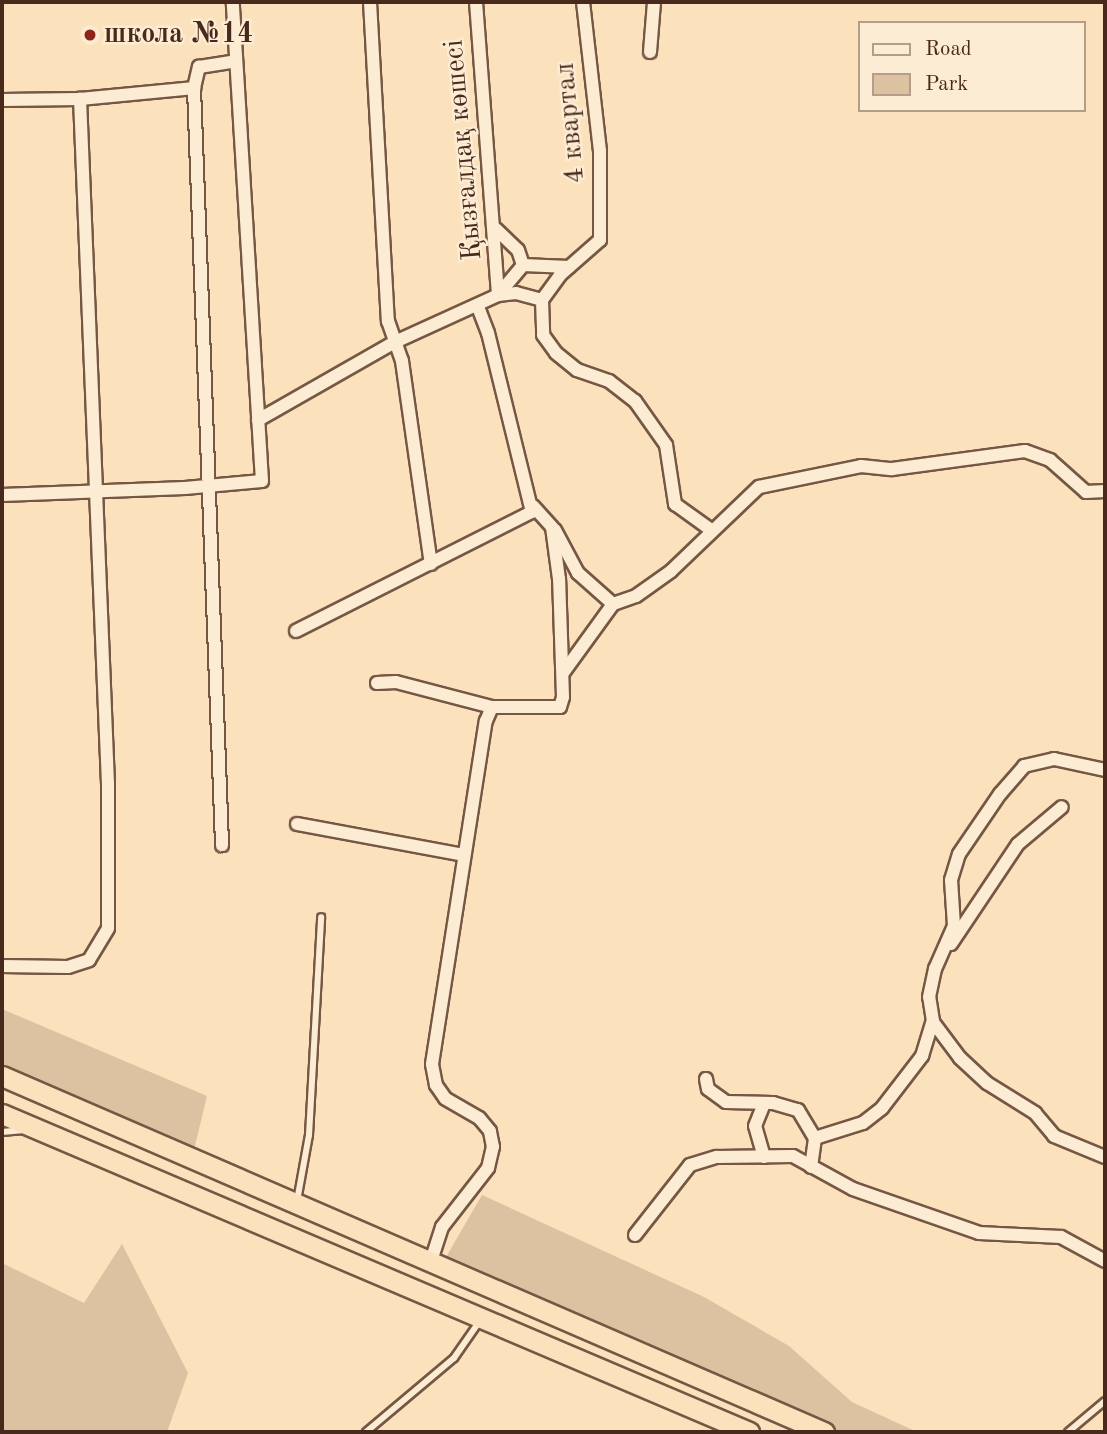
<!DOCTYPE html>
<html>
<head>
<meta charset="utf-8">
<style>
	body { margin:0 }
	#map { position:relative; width:1107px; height:1434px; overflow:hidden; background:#fbe1bc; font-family:"Old Standard TT",serif }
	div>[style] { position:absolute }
	.green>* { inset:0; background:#ddc2a1 }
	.roads { filter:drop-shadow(2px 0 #765744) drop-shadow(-2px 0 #765744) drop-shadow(0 2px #765744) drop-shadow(0 -2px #765744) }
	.service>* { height:6px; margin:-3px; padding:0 3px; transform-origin:3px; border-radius:3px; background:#fcecd3 }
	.minor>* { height:12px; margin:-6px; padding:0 6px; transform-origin:6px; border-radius:6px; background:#fcecd3 }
	.trunk>* { height:19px; margin:-9.5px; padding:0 9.5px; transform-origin:9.5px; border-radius:9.5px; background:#fbe1bc }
	.dots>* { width:19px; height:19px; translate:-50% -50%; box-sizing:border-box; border:4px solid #fcecd3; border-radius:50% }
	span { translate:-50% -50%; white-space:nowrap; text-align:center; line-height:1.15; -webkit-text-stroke:5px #fcecd3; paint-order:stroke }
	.poi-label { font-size:28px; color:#49291c; font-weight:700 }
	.left { translate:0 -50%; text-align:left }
	.street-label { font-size:28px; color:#49291c }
	.frame { position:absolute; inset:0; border:4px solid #49291c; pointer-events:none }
	.legend { position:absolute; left:858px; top:21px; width:228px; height:91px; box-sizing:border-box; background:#fcecd3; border:2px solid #b49e8a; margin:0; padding:9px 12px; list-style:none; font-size:21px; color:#49291c }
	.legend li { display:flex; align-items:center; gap:14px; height:35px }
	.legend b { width:35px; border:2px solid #b49e8a }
</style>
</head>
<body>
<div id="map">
	<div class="green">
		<i style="clip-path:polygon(2px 1009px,207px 1096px,193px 1154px,2px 1069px)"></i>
		<i style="clip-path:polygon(482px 1195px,704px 1297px,789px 1346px,852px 1402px,917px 1432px,839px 1432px,442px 1264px)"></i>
		<i style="clip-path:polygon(122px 1244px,188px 1373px,167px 1432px,2px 1432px,2px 1263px,84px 1303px)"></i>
	</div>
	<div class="roads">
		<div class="service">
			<i style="left:2px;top:1132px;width:22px;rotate:-5deg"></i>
			<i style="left:297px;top:1201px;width:67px;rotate:-79.7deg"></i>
			<i style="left:309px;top:1135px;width:218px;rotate:-86.8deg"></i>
			<i style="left:366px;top:1432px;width:115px;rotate:-40.1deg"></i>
			<i style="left:454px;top:1358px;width:44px;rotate:-55.2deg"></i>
			<i style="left:1068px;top:1432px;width:48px;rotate:-40deg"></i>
		</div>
		<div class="minor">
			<i style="left:370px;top:2px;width:320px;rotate:86.8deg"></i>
			<i style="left:388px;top:321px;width:42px;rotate:70.7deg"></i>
			<i style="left:402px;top:361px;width:205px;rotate:81.9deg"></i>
			<i style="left:476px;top:2px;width:294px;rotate:85.7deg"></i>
			<i style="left:650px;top:52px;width:50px;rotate:-85.4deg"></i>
			<i style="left:194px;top:88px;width:758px;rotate:87.88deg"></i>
			<i style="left:2px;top:100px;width:78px;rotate:-0.7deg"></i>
			<i style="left:80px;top:99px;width:115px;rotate:-5.5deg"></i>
			<i style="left:194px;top:88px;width:22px;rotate:-77deg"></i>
			<i style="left:199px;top:67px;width:37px;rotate:-9deg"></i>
			<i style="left:496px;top:229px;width:30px;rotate:44deg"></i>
			<i style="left:518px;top:250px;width:16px;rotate:72deg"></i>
			<i style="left:498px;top:295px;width:39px;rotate:-50deg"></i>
			<i style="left:523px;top:265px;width:46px;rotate:2.5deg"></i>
			<i style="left:542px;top:300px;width:35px;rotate:88deg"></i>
			<i style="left:543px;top:335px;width:22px;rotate:54deg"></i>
			<i style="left:556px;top:353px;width:27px;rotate:39deg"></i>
			<i style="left:577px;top:370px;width:34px;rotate:19deg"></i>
			<i style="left:609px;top:381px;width:33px;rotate:38deg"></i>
			<i style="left:635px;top:401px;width:54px;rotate:54.8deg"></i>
			<i style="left:666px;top:445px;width:60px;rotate:81.3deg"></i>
			<i style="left:675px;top:504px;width:44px;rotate:35.8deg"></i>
			<i style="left:258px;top:420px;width:158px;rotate:-29.7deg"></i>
			<i style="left:395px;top:342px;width:113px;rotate:-24.5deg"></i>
			<i style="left:498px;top:295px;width:18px;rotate:-6deg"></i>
			<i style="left:516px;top:293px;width:27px;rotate:15deg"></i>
			<i style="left:542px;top:300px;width:31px;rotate:-54deg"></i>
			<i style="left:560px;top:275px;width:53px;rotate:-41.2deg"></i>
			<i style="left:600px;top:240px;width:89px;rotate:-90deg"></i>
			<i style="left:600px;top:151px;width:150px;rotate:-96.5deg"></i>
			<i style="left:2px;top:495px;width:183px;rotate:-2.2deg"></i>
			<i style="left:185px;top:488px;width:77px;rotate:-5.2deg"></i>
			<i style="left:262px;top:481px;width:480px;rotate:-93.5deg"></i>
			<i style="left:555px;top:530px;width:49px;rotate:61.9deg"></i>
			<i style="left:578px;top:573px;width:47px;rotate:41.5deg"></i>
			<i style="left:613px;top:604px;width:24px;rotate:-19deg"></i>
			<i style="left:636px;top:596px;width:43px;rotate:-35.5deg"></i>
			<i style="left:671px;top:571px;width:122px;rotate:-43.7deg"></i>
			<i style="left:759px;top:487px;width:104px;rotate:-11.6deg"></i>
			<i style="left:861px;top:466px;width:31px;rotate:6deg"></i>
			<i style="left:892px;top:469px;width:134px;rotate:-7.7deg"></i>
			<i style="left:1025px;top:451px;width:27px;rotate:20deg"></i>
			<i style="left:1050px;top:460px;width:48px;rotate:41.6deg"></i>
			<i style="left:1086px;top:492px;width:19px;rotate:-3deg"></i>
			<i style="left:296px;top:631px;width:264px;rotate:-26.8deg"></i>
			<i style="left:532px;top:512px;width:184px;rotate:-103.8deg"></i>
			<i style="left:488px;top:333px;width:30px;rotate:-111deg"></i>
			<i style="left:563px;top:673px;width:85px;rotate:-54.1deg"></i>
			<i style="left:377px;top:683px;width:19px;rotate:-3deg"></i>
			<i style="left:396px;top:682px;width:99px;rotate:14.6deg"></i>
			<i style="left:297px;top:824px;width:170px;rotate:10.5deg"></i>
			<i style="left:951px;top:944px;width:120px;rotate:-56.2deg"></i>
			<i style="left:1018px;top:844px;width:57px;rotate:-40.1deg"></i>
			<i style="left:2px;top:966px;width:66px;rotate:0.9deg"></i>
			<i style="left:68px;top:967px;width:22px;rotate:-18deg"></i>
			<i style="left:89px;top:960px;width:37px;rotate:-59deg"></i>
			<i style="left:108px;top:928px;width:144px;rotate:-90deg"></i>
			<i style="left:108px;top:784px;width:686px;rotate:-92.34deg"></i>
			<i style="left:933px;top:1022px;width:45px;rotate:53.1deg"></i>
			<i style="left:960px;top:1058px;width:37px;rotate:43deg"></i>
			<i style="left:987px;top:1083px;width:57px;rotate:32deg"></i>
			<i style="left:1035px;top:1113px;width:30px;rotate:50deg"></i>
			<i style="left:1054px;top:1136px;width:55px;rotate:22.4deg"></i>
			<i style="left:706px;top:1079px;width:10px;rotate:79deg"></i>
			<i style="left:708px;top:1089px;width:22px;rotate:36deg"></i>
			<i style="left:726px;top:1102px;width:47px;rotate:1.2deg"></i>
			<i style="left:773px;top:1103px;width:26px;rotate:16deg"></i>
			<i style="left:798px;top:1110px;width:33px;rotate:59deg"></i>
			<i style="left:764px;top:1157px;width:32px;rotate:-106deg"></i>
			<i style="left:755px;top:1126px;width:24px;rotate:-68deg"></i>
			<i style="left:811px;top:1167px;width:29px;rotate:-82deg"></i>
			<i style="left:815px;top:1138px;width:50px;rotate:-17.4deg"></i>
			<i style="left:863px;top:1123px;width:24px;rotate:-38deg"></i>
			<i style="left:882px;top:1108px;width:66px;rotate:-52.4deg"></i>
			<i style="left:922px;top:1056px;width:37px;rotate:-73deg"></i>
			<i style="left:933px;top:1021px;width:24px;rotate:-99deg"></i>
			<i style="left:929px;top:997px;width:29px;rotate:-78deg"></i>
			<i style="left:935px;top:969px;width:47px;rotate:-66.2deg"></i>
			<i style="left:954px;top:926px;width:46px;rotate:-93.7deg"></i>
			<i style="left:951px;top:880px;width:27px;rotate:-73deg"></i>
			<i style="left:959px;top:854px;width:73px;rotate:-55.7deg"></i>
			<i style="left:1000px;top:794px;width:37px;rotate:-49deg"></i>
			<i style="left:1024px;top:766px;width:31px;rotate:-13deg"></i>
			<i style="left:1054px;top:759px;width:52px;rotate:12.2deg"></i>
			<i style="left:635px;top:1235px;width:89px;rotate:-51.8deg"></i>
			<i style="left:690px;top:1165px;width:28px;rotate:-17deg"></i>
			<i style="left:717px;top:1157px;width:76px;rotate:-0.8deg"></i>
			<i style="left:793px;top:1156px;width:68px;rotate:28.8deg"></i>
			<i style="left:853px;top:1189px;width:133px;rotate:19.2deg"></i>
			<i style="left:979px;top:1233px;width:82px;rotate:2.8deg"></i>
			<i style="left:1061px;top:1237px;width:50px;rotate:28.6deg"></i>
			<i style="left:430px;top:1264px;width:39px;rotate:-72deg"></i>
			<i style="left:442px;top:1227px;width:75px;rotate:-52.1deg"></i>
			<i style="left:488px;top:1168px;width:22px;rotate:-77deg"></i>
			<i style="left:493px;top:1147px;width:16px;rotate:-101deg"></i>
			<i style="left:490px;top:1131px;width:17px;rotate:-130deg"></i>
			<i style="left:479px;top:1118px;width:39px;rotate:-150deg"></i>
			<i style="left:445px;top:1098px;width:16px;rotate:-125deg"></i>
			<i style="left:436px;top:1085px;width:21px;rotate:-101deg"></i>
			<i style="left:432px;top:1064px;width:347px;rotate:-81.1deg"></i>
			<i style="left:486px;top:721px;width:15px;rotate:-67deg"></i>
			<i style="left:492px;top:707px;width:68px"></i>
			<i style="left:560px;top:707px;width:10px;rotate:-73deg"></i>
			<i style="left:563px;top:697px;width:118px;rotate:-91.9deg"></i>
			<i style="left:559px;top:579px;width:52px;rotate:-97.7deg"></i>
			<i style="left:552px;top:527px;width:28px;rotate:-132deg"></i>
		</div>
		<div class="trunk">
			<i style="left:2px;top:1076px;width:896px;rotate:23.42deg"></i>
			<i style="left:2px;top:1114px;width:812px;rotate:23.06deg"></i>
		</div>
	</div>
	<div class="dots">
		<i style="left:90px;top:35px;background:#8f2418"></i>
	</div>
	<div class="poi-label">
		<span class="left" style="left:104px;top:35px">школа №14</span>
	</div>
	<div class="street-label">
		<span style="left:571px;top:123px;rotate:-95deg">4 квартал</span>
		<span style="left:464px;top:150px;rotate:-95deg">Қызғалдақ көшесі</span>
	</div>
	<div class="frame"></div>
	<ul class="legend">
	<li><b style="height:9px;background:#fcecd3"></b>Road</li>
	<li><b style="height:19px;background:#ddc2a1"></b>Park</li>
	</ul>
</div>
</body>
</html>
